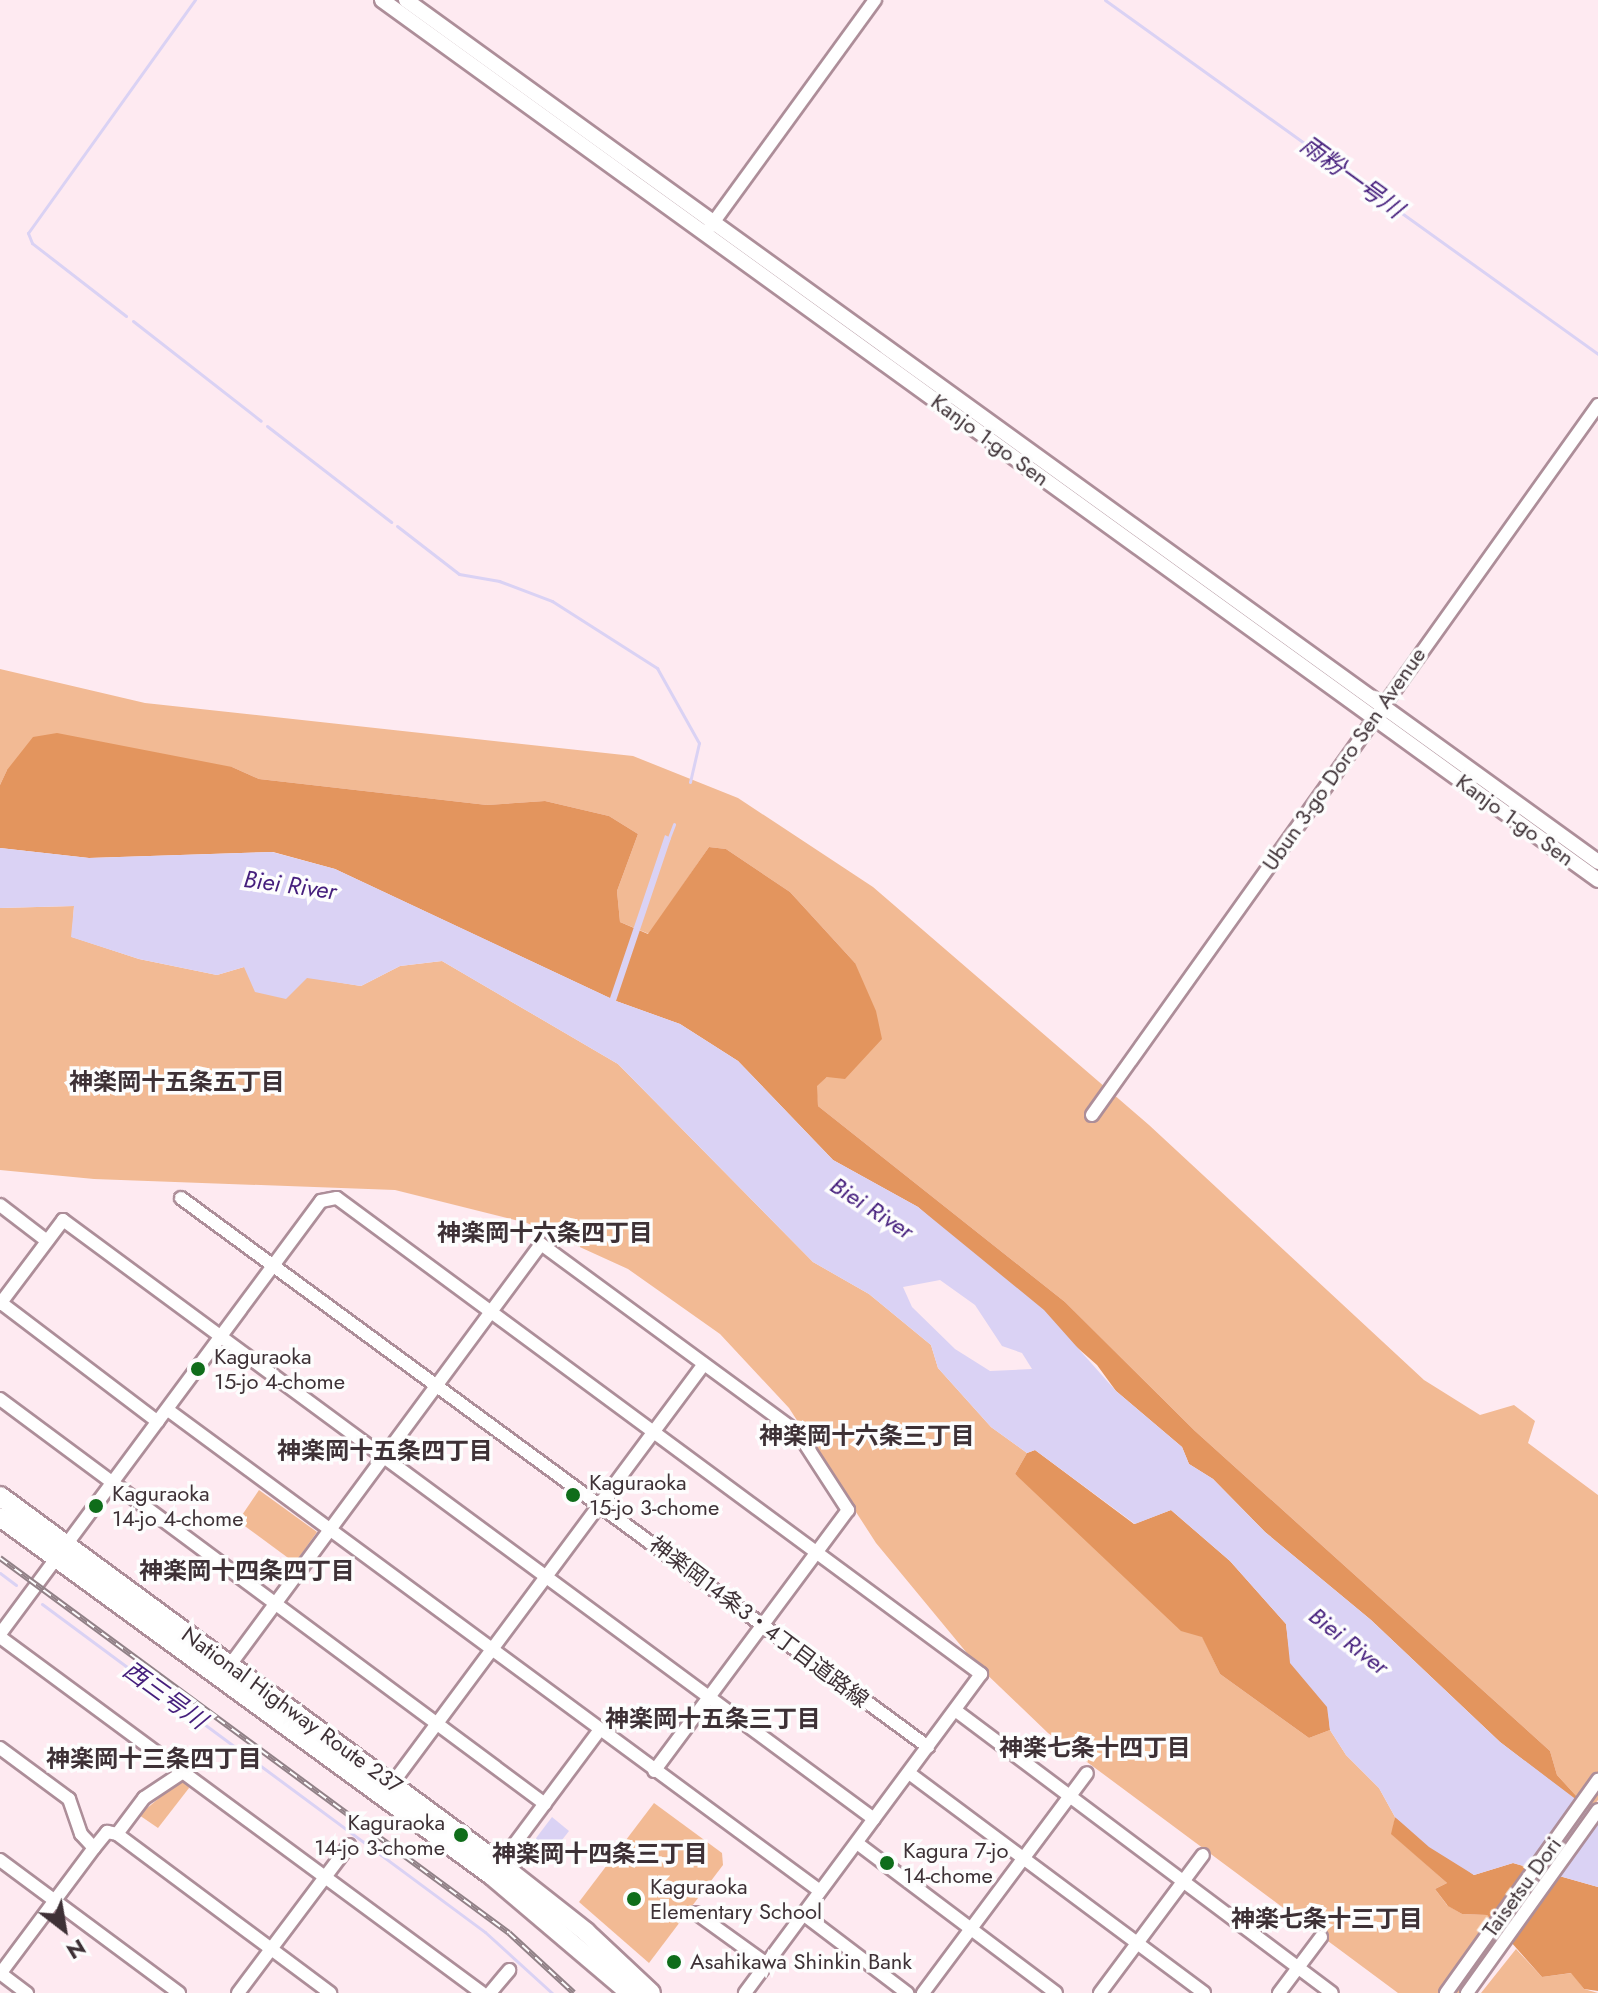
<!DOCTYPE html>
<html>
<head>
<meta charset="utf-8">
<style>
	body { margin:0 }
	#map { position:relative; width:1598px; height:1993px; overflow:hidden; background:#feeaf1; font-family:Jost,"Noto Sans JP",sans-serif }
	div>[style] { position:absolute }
	.green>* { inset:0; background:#f2ba94 }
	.forest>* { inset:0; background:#e3955e }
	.water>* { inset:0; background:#dad2f4 }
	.stream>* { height:3px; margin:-1.5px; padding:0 1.5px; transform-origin:1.5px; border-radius:1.5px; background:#dad2f4 }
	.roads { filter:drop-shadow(2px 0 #ad8e99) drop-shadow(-2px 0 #ad8e99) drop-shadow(0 2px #ad8e99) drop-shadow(0 -2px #ad8e99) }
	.minor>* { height:12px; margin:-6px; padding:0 6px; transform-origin:6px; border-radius:6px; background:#fff }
	.major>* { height:14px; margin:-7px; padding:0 7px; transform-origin:7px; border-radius:7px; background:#fff }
	.highway>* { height:18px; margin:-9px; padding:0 9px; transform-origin:9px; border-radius:9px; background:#fff }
	.rail>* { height:6px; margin-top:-3px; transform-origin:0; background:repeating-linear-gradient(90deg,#fdfdfd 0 9px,#918187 0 18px); box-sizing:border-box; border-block:2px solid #918187 }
	.dots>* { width:22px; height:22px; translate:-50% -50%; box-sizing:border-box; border:4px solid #fdfdfd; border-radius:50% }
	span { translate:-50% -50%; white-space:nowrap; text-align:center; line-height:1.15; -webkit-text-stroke:7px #fdfdfd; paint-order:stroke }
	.street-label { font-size:22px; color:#3e3136 }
	.poi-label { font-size:22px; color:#3e3136 }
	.left { translate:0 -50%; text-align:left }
	.right { translate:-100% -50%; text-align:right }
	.water-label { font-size:24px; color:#451e7c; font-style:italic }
	.neighbourhood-label { font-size:24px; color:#3e3136; font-weight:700 }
	.north { position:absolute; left:24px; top:1889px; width:80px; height:80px; -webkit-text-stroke:6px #fdfdfd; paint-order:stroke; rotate:149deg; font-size:22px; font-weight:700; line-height:32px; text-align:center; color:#3e3136 }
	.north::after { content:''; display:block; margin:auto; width:28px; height:36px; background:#3e3136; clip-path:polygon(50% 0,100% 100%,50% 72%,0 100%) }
</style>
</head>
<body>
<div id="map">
	<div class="green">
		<i style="clip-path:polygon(0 669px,145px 703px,633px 756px,738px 798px,873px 887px,1149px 1125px,1424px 1380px,1480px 1415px,1514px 1405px,1535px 1421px,1528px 1443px,1598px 1495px,1598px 1800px,1590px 1811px,1557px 1775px,1550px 1751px,1195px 1431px,1065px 1302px,818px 1106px,816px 1086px,827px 1077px,855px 963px,790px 892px,726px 849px,709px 847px,649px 934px,620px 922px,617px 891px,638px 834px,609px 816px,545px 801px,487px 805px,259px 779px,232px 767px,7px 770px,0 785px)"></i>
		<i style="clip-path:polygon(74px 906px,72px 937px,139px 959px,217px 975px,244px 967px,361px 986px,400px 966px,442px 961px,618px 1064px,813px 1262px,869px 1294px,931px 1345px,938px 1368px,991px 1427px,1027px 1453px,1015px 1474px,1202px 1636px,1220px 1674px,1309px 1738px,1330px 1730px,1346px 1755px,1379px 1788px,1395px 1817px,1392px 1834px,1447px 1883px,1435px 1889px,1447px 1905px,1462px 1914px,1487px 1915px,1504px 1934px,1461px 1993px,1398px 1993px,1048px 1733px,976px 1664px,876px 1543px,789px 1408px,720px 1334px,628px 1269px,527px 1223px,395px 1190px,94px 1179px,0 1170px,0 908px)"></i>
		<i style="clip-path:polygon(259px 1490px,317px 1532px,295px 1563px,238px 1521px)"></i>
		<i style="clip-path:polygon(178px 1782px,187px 1782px,189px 1788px,158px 1828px,139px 1815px)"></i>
		<i style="clip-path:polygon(654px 1803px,722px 1853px,723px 1865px,649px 1963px,579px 1902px)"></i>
		<i style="clip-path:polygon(1516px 1949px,1542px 1977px,1572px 1973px,1584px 1989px,1598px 1993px,1481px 1993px)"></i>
	</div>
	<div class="forest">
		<i style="clip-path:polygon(57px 733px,232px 767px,259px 779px,487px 805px,545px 801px,609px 816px,638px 834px,617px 891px,620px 922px,648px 934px,709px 847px,726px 849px,790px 892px,855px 963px,876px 1011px,882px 1039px,845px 1079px,827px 1077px,817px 1086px,818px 1106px,1065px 1302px,1195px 1431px,1550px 1751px,1557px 1775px,1590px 1811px,1500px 1742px,1371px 1620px,1265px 1532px,1213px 1479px,1189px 1464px,1182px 1447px,1116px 1391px,1097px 1365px,918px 1207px,833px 1160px,738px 1061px,680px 1024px,616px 1001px,335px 869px,273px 852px,89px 858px,0 848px,0 785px,7px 770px,33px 737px)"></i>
		<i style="clip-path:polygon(1035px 1450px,1134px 1524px,1171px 1510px,1230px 1561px,1286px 1624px,1291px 1663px,1328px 1707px,1330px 1730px,1309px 1738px,1220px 1674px,1202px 1637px,1181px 1631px,1015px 1474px,1027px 1453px)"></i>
		<i style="clip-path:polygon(1395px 1817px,1474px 1875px,1513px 1863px,1598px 1887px,1598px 1991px,1584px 1989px,1571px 1973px,1542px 1977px,1487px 1915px,1462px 1914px,1448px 1906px,1435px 1889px,1447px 1883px,1391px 1834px)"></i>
	</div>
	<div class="water">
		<i style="clip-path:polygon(evenodd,665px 835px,671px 838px,616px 1001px,680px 1024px,738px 1061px,833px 1160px,918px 1207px,1044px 1310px,1116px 1391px,1182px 1447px,1189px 1464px,1213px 1479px,1265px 1532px,1371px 1620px,1500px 1742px,1598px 1816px,1598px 1887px,1513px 1863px,1474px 1875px,1429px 1847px,1395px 1817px,1379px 1788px,1346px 1755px,1330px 1730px,1327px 1707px,1290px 1663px,1286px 1624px,1230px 1561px,1171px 1510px,1135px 1524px,1035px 1450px,1027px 1453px,991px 1427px,938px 1368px,931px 1345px,869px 1294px,813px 1262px,618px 1064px,442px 961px,400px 966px,361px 986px,307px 978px,286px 999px,255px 992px,244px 967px,217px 975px,139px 959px,71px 937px,74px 906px,0 908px,0 848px,89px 858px,272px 852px,335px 869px,610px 998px,665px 835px,940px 1280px,975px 1305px,1002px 1346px,1022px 1353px,1032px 1369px,990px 1371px,955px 1349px,912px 1307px,903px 1287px,940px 1280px)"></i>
		<i style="clip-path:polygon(552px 1817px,569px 1831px,541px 1867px,524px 1854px)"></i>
	</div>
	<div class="stream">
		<i style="left:1105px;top:0;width:607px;rotate:35.68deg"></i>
		<i style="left:126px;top:316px;width:119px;rotate:-142.2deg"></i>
		<i style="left:32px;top:243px;width:11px;rotate:-112deg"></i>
		<i style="left:28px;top:233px;width:287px;rotate:-54.4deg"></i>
		<i style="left:133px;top:321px;width:162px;rotate:38deg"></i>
		<i style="left:267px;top:426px;width:157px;rotate:37.7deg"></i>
		<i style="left:397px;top:526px;width:78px;rotate:37.7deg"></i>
		<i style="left:459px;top:574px;width:41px;rotate:9.9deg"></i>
		<i style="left:499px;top:581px;width:57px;rotate:20.7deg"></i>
		<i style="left:552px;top:601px;width:125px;rotate:32.5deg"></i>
		<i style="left:657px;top:668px;width:86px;rotate:60.8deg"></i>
		<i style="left:699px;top:743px;width:40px;rotate:103deg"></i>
		<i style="left:668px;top:840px;width:17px;rotate:-69deg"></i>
		<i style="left:0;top:1573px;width:20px;rotate:37deg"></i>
		<i style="left:42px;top:1604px;width:551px;rotate:36.52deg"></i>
		<i style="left:485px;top:1932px;width:91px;rotate:42.3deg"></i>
	</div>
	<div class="roads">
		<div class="minor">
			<i style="left:710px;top:227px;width:281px;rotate:-54deg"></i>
			<i style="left:1092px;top:1115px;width:872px;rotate:-54.52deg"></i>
			<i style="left:181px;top:1198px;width:927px;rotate:36.31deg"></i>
			<i style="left:0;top:1205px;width:59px;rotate:37.5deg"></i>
			<i style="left:0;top:1302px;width:198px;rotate:37.2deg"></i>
			<i style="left:0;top:1304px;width:105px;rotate:-53.1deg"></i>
			<i style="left:63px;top:1220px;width:1008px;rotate:36.45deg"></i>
			<i style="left:0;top:1399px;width:679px;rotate:36.62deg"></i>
			<i style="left:168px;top:1410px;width:810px;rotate:36.42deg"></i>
			<i style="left:0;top:1634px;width:539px;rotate:-53.45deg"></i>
			<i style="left:321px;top:1201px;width:16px;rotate:-11deg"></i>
			<i style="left:337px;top:1198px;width:801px;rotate:36.47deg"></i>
			<i style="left:981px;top:1674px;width:397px;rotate:126.5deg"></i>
			<i style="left:0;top:1637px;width:599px;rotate:36.45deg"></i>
			<i style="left:227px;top:1669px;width:528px;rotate:-53.54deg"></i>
			<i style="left:541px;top:1244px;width:319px;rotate:36.3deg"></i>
			<i style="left:798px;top:1433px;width:92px;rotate:57deg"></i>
			<i style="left:848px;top:1510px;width:325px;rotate:126.6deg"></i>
			<i style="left:955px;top:1710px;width:471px;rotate:36.9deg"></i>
			<i style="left:0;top:1748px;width:86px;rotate:36.5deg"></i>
			<i style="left:69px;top:1799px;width:37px;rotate:71deg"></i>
			<i style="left:81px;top:1834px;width:19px;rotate:47deg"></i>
			<i style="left:94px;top:1848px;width:21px;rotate:-51deg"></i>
			<i style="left:107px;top:1832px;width:10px;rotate:11deg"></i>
			<i style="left:117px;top:1834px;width:45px;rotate:-53.1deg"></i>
			<i style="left:144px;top:1798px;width:47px;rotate:-33.7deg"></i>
			<i style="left:909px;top:1773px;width:368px;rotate:36.7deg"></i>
			<i style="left:389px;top:1788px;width:528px;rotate:-53.39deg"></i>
			<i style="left:117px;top:1834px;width:266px;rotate:36.7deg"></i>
			<i style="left:857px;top:1843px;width:249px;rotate:37deg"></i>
			<i style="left:0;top:1860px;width:223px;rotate:36.6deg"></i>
			<i style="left:496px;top:1869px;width:172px;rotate:-53.3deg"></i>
			<i style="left:696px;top:1913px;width:87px;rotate:35.7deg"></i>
			<i style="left:803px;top:1914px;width:131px;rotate:37.2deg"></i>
			<i style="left:0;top:1973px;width:34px;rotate:37deg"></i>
			<i style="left:0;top:1974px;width:157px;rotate:-53.3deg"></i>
			<i style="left:238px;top:1993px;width:185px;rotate:-53.1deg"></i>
			<i style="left:490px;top:1993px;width:30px;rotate:-50deg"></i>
			<i style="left:923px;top:1993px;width:274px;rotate:-53.3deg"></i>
			<i style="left:1100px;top:1993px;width:172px;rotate:-53.3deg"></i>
			<i style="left:1279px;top:1993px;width:70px;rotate:-53.1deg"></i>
			<i style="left:1446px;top:1993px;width:262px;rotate:-54.5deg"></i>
			<i style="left:1467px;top:1993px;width:225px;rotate:-54.4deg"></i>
		</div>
		<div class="major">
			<i style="left:382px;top:0;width:1501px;rotate:35.89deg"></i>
			<i style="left:406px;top:0;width:1471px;rotate:35.87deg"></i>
		</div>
		<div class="highway">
			<i style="left:0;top:1496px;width:621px;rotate:36.35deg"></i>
			<i style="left:500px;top:1864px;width:110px;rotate:38.3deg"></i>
			<i style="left:586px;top:1932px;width:89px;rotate:43.2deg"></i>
			<i style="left:0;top:1517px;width:608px;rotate:36.1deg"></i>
			<i style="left:491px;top:1875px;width:182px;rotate:40.3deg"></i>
		</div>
	</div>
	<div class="rail">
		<i style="left:0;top:1558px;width:632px;rotate:36.38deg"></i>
		<i style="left:509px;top:1933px;width:88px;rotate:42.7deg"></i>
	</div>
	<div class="dots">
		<i style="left:198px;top:1369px;background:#0f6d1a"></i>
		<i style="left:573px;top:1495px;background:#0f6d1a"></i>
		<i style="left:96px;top:1506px;background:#0f6d1a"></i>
		<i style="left:461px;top:1835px;background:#0f6d1a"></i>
		<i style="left:887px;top:1863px;background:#0f6d1a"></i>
		<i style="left:634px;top:1899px;background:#0f6d1a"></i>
		<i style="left:674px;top:1962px;background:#0f6d1a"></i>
	</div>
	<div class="street-label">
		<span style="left:990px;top:440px;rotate:36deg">Kanjo 1-go Sen</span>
		<span style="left:1344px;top:759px;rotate:-55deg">Ubun 3-go Doro Sen Avenue</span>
		<span style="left:1515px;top:820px;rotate:36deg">Kanjo 1-go Sen</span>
		<span style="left:759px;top:1622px;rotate:37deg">神楽岡14条3・4丁目道路線</span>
		<span style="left:292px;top:1710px;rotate:36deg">National Highway Route 237</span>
		<span style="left:1522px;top:1887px;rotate:-54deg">Taisetsu Dori</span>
	</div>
	<div class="poi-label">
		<span class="left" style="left:214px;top:1369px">Kaguraoka<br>15-jo 4-chome</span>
		<span class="left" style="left:589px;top:1495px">Kaguraoka<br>15-jo 3-chome</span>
		<span class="left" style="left:112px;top:1506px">Kaguraoka<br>14-jo 4-chome</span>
		<span class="right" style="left:445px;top:1835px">Kaguraoka<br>14-jo 3-chome</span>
		<span class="left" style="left:903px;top:1863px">Kagura 7-jo<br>14-chome</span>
		<span class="left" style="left:650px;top:1899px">Kaguraoka<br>Elementary School</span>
		<span class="left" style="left:690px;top:1962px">Asahikawa Shinkin Bank</span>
	</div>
	<div class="water-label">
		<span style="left:1352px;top:177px;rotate:36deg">雨粉一号川</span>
		<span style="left:290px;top:885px;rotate:8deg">Biei River</span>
		<span style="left:872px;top:1208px;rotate:33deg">Biei River</span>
		<span style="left:1349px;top:1641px;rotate:38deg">Biei River</span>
		<span style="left:165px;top:1695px;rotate:36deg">西三号川</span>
	</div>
	<div class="neighbourhood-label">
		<span style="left:177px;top:1082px">神楽岡十五条五丁目</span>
		<span style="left:545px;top:1233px">神楽岡十六条四丁目</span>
		<span style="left:867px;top:1436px">神楽岡十六条三丁目</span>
		<span style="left:385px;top:1451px">神楽岡十五条四丁目</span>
		<span style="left:247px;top:1571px">神楽岡十四条四丁目</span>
		<span style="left:713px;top:1719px">神楽岡十五条三丁目</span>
		<span style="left:1095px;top:1748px">神楽七条十四丁目</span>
		<span style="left:154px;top:1759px">神楽岡十三条四丁目</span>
		<span style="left:600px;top:1854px">神楽岡十四条三丁目</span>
		<span style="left:1327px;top:1919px">神楽七条十三丁目</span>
	</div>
	<div class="north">N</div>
</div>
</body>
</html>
